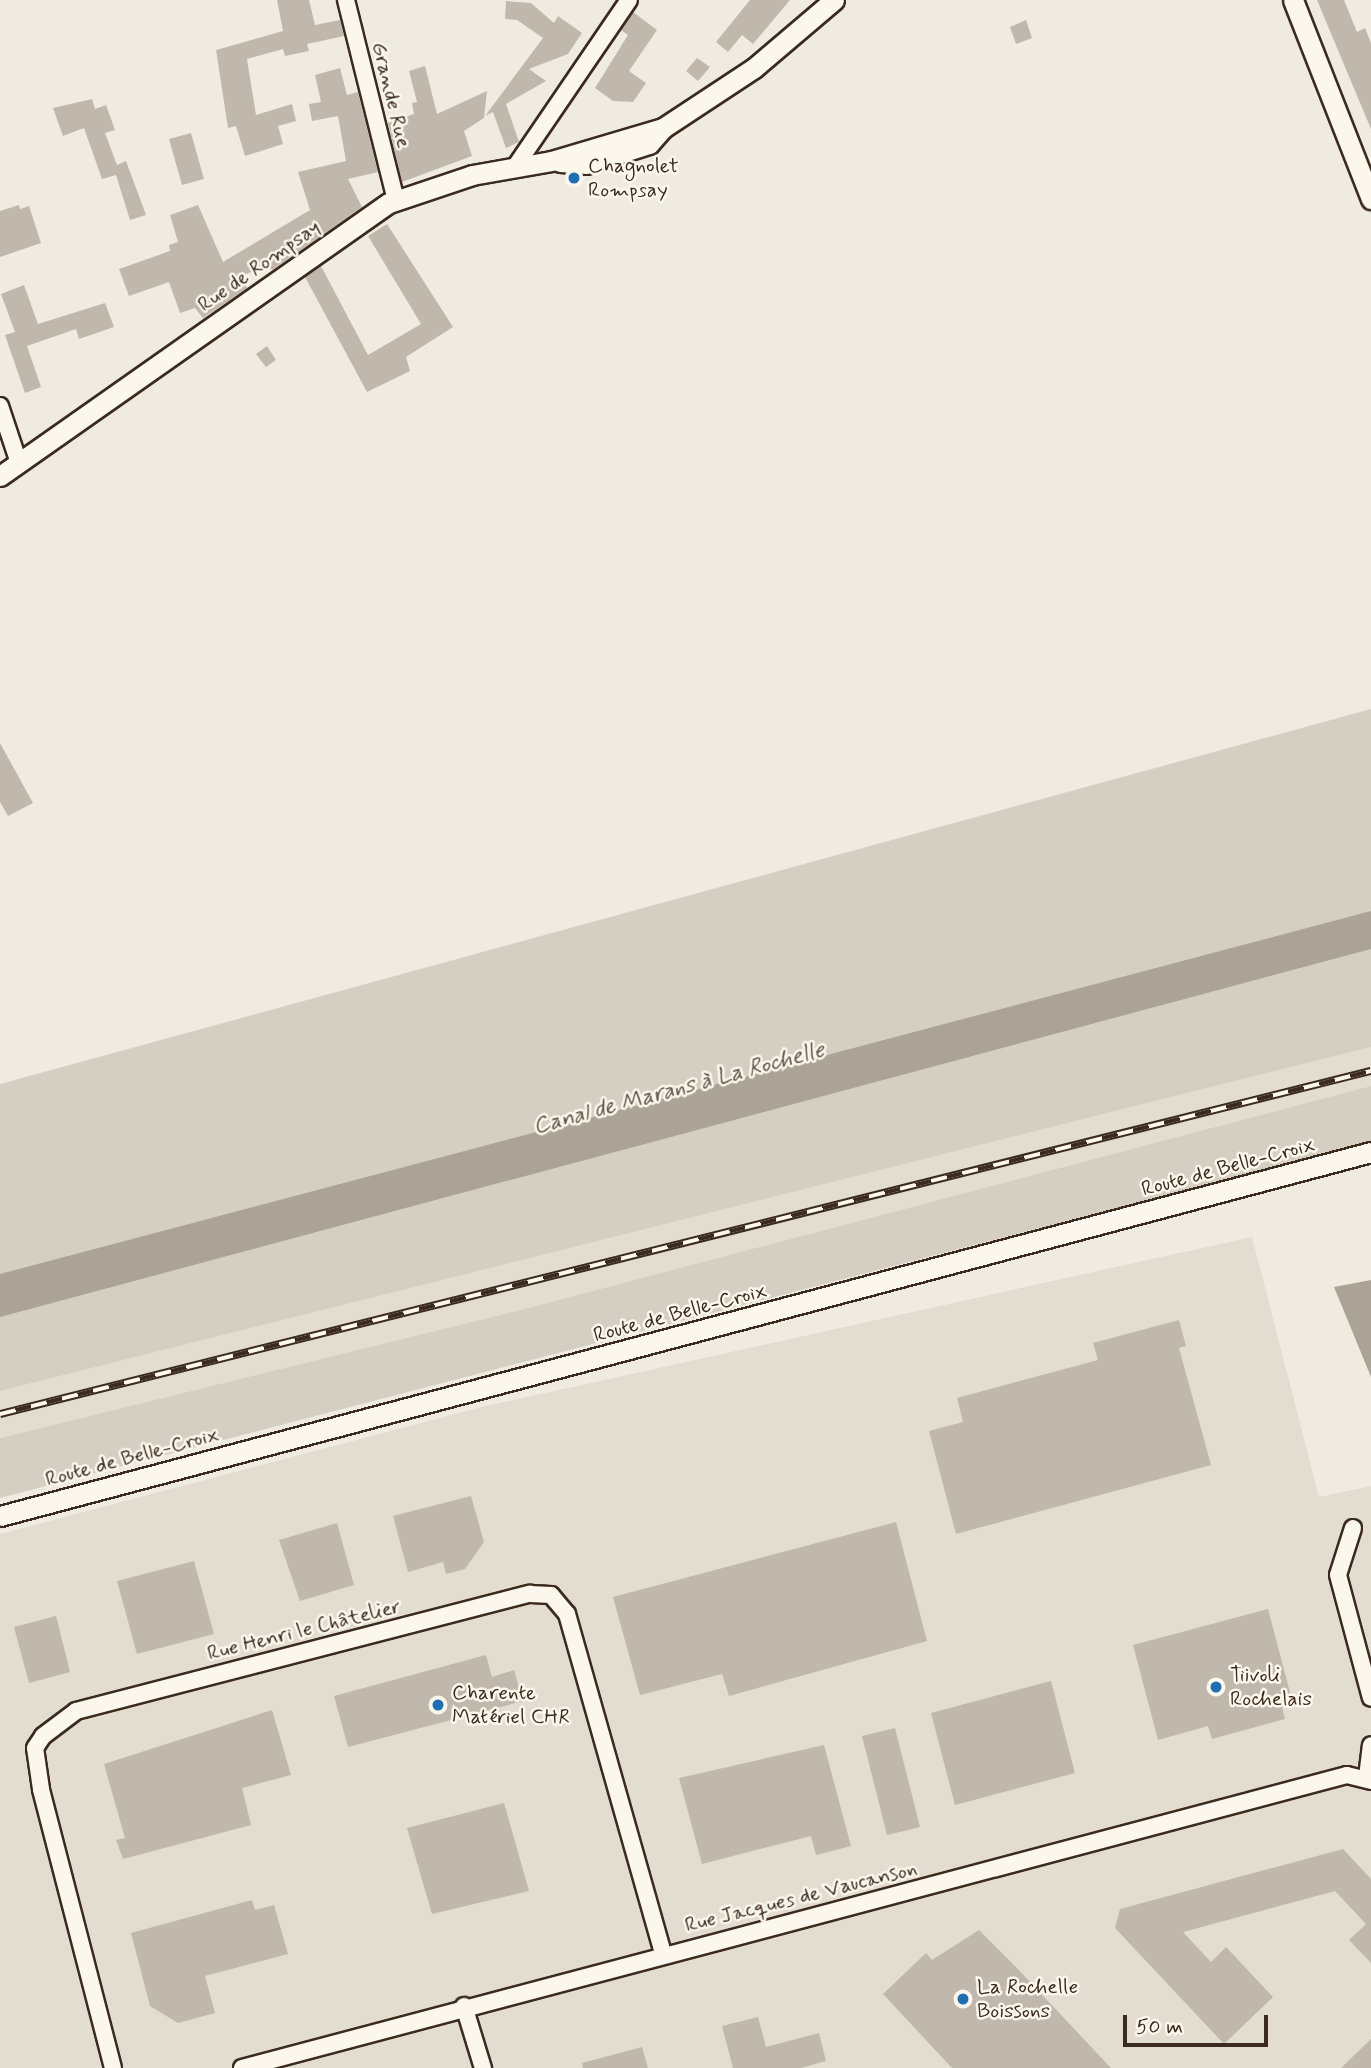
<!DOCTYPE html>
<html>
<head>
<meta charset="utf-8">
<style>
	body { margin:0 }
	#map { position:relative; width:1371px; height:2068px; overflow:hidden; background:#f0ebe0; font-family:Mynerve,sans-serif }
	div>[style] { position:absolute }
	.built>* { inset:0; background:#e2dcd1 }
	.green>* { inset:0; background:#d5cec3 }
	.water>* { inset:0; background:#aca397 }
	.building>* { inset:0; background:#c0b8ad }
	.roads { filter:drop-shadow(2px 0 #3b2a1e) drop-shadow(-2px 0 #3b2a1e) drop-shadow(0 2px #3b2a1e) drop-shadow(0 -2px #3b2a1e) }
	.minor>* { height:16px; margin:-8px; padding:0 8px; transform-origin:8px; border-radius:8px; background:#fbf7ec }
	.tertiary>* { height:19px; margin:-9.5px; padding:0 9.5px; transform-origin:9.5px; border-radius:9.5px; background:#fbf7ec }
	.rail>* { height:8px; margin-top:-4px; transform-origin:0; background:repeating-linear-gradient(90deg,#fbf7ec 0 16px,#3b2a1e 0 32px); box-sizing:border-box; border-block:2px solid #3b2a1e }
	.dots>* { width:19px; height:19px; translate:-50% -50%; box-sizing:border-box; border:4px solid #fbf7ec; border-radius:50% }
	span { translate:-50% -50%; white-space:nowrap; text-align:center; line-height:1.15; -webkit-text-stroke:5px #fbf7ec; paint-order:stroke }
	.street-label { font-size:21px; color:#3b2a1e }
	.poi-label { font-size:21px; color:#3b2a1e }
	.left { translate:0 -50%; text-align:left }
	.water-label { font-size:23px; color:#635448; font-style:italic }
	.scale { position:absolute; left:1123px; top:2015px; width:145px; height:32px; box-sizing:border-box; border:4px solid #3b2a1e; border-top:0; padding-left:9px; font-size:21px; line-height:24px; white-space:nowrap; color:#3b2a1e; -webkit-text-stroke:5px #fbf7ec; paint-order:stroke }
</style>
</head>
<body>
<div id="map">
	<div class="built">
		<i style="clip-path:polygon(1371px 1047px,1371px 1086px,528px 1308px,0 1438px,0 1391px)"></i>
		<i style="clip-path:polygon(1252px 1237px,1319px 1497px,1371px 1486px,1371px 2068px,0 2068px,0 1534px,482px 1407px)"></i>
	</div>
	<div class="green">
		<i style="clip-path:polygon(1371px 709px,1371px 1047px,0 1391px,0 1084px)"></i>
		<i style="clip-path:polygon(1371px 1086px,1371px 1142px,0 1498px,0 1438px,528px 1308px)"></i>
	</div>
	<div class="water">
		<i style="clip-path:polygon(1371px 911px,1371px 949px,0 1317px,0 1274px)"></i>
		<i style="clip-path:polygon(1371px 1280px,1371px 1377px,1334px 1287px)"></i>
	</div>
	<div class="building">
		<i style="clip-path:polygon(277px 0,309px 0,315px 25px,340px 20px,344px 36px,307px 44px,309px 51px,285px 56px,283px 49px,247px 59px,256px 115px,292px 104px,296px 121px,278px 126px,283px 144px,245px 156px,236px 126px,228px 128px,216px 50px,283px 31px)"></i>
		<i style="clip-path:polygon(750px 0,790px 0,753px 44px,742px 35px,728px 52px,716px 42px)"></i>
		<i style="clip-path:polygon(1317px 0,1344px 0,1357px 32px,1365px 28px,1371px 43px,1371px 129px)"></i>
		<i style="clip-path:polygon(506px 1px,531px 3px,554px 23px,558px 16px,582px 33px,568px 54px,529px 69px,546px 81px,506px 104px,519px 142px,506px 148px,493px 112px,485px 116px,543px 38px,517px 20px,505px 19px)"></i>
		<i style="clip-path:polygon(633px 12px,657px 30px,629px 71px,646px 83px,633px 102px,613px 101px,595px 88px,628px 35px,621px 30px)"></i>
		<i style="clip-path:polygon(1026px 20px,1032px 38px,1016px 44px,1010px 27px)"></i>
		<i style="clip-path:polygon(697px 58px,710px 67px,698px 81px,686px 71px)"></i>
		<i style="clip-path:polygon(425px 66px,437px 114px,487px 91px,484px 118px,464px 131px,472px 156px,402px 182px,388px 123px,414px 114px,412px 103px,417px 102px,409px 71px)"></i>
		<i style="clip-path:polygon(340px 68px,347px 95px,358px 92px,378px 172px,348px 179px,362px 207px,272px 270px,269px 266px,243px 275px,247px 288px,203px 318px,195px 308px,180px 313px,169px 282px,129px 296px,119px 269px,170px 251px,169px 245px,178px 242px,170px 215px,198px 205px,223px 262px,310px 210px,298px 172px,346px 161px,338px 116px,312px 121px,309px 104px,321px 102px,315px 75px)"></i>
		<i style="clip-path:polygon(92px 99px,95px 109px,106px 105px,115px 130px,105px 133px,117px 165px,126px 161px,146px 215px,130px 220px,116px 175px,102px 179px,84px 128px,63px 136px,53px 108px)"></i>
		<i style="clip-path:polygon(191px 133px,204px 179px,182px 185px,169px 139px)"></i>
		<i style="clip-path:polygon(19px 205px,20px 209px,29px 206px,41px 243px,0 257px,0 211px)"></i>
		<i style="clip-path:polygon(387px 224px,453px 327px,406px 357px,410px 371px,367px 392px,305px 277px,321px 266px,368px 355px,421px 324px,368px 236px)"></i>
		<i style="clip-path:polygon(24px 285px,38px 324px,105px 303px,114px 327px,79px 339px,76px 329px,27px 346px,41px 387px,25px 393px,5px 335px,15px 332px,1px 294px)"></i>
		<i style="clip-path:polygon(267px 346px,276px 360px,266px 367px,256px 354px)"></i>
		<i style="clip-path:polygon(0 743px,33px 803px,8px 816px,0 802px)"></i>
		<i style="clip-path:polygon(1179px 1320px,1186px 1346px,1179px 1348px,1211px 1465px,956px 1534px,929px 1431px,963px 1422px,957px 1398px,1098px 1360px,1093px 1343px)"></i>
		<i style="clip-path:polygon(471px 1496px,484px 1542px,465px 1569px,446px 1574px,443px 1562px,408px 1572px,393px 1516px)"></i>
		<i style="clip-path:polygon(896px 1522px,927px 1641px,729px 1696px,722px 1674px,640px 1695px,613px 1597px)"></i>
		<i style="clip-path:polygon(337px 1523px,354px 1585px,300px 1601px,279px 1540px)"></i>
		<i style="clip-path:polygon(194px 1561px,214px 1634px,137px 1654px,117px 1581px)"></i>
		<i style="clip-path:polygon(1268px 1609px,1293px 1704px,1282px 1707px,1285px 1719px,1212px 1739px,1208px 1726px,1158px 1740px,1133px 1645px)"></i>
		<i style="clip-path:polygon(56px 1616px,70px 1672px,29px 1683px,14px 1627px)"></i>
		<i style="clip-path:polygon(486px 1655px,492px 1677px,514px 1670px,523px 1701px,348px 1747px,334px 1696px)"></i>
		<i style="clip-path:polygon(1051px 1681px,1075px 1773px,955px 1805px,931px 1713px)"></i>
		<i style="clip-path:polygon(272px 1710px,291px 1775px,242px 1788px,251px 1825px,123px 1859px,116px 1840px,125px 1838px,104px 1764px)"></i>
		<i style="clip-path:polygon(895px 1728px,920px 1827px,887px 1835px,862px 1736px)"></i>
		<i style="clip-path:polygon(824px 1745px,851px 1846px,816px 1855px,811px 1836px,702px 1864px,679px 1778px)"></i>
		<i style="clip-path:polygon(504px 1803px,529px 1891px,432px 1914px,407px 1828px)"></i>
		<i style="clip-path:polygon(1343px 1849px,1371px 1879px,1371px 1963px,1349px 1940px,1366px 1924px,1335px 1891px,1183px 1932px,1211px 1962px,1226px 1947px,1273px 1997px,1224px 2044px,1115px 1928px,1120px 1909px)"></i>
		<i style="clip-path:polygon(252px 1900px,255px 1910px,274px 1905px,288px 1954px,205px 1976px,215px 2013px,178px 2023px,150px 2006px,131px 1933px)"></i>
		<i style="clip-path:polygon(979px 1930px,1014px 1965px,1111px 2068px,952px 2068px,883px 1994px,926px 1953px,932px 1960px)"></i>
		<i style="clip-path:polygon(758px 2017px,766px 2047px,819px 2033px,826px 2061px,801px 2068px,733px 2068px,722px 2026px)"></i>
		<i style="clip-path:polygon(1371px 2039px,1371px 2068px,1341px 2068px)"></i>
		<i style="clip-path:polygon(642px 2047px,648px 2068px,583px 2068px,582px 2063px)"></i>
	</div>
	<div class="roads">
		<div class="minor">
			<i style="left:346px;top:0;width:206px;rotate:76deg"></i>
			<i style="left:515px;top:167px;width:202px;rotate:-55.7deg"></i>
			<i style="left:0;top:406px;width:60px;rotate:71.6deg"></i>
			<i style="left:1353px;top:1528px;width:49px;rotate:107.7deg"></i>
			<i style="left:1338px;top:1575px;width:127px;rotate:75deg"></i>
			<i style="left:1367px;top:1777px;width:32px;rotate:-83deg"></i>
			<i style="left:464px;top:2006px;width:65px;rotate:73deg"></i>
			<i style="left:113px;top:2068px;width:288px;rotate:-104.5deg"></i>
			<i style="left:41px;top:1789px;width:41px;rotate:-98.3deg"></i>
			<i style="left:35px;top:1748px;width:14px;rotate:-56deg"></i>
			<i style="left:43px;top:1736px;width:41px;rotate:-37.1deg"></i>
			<i style="left:76px;top:1711px;width:469px;rotate:-14.5deg"></i>
			<i style="left:530px;top:1594px;width:21px;rotate:3deg"></i>
			<i style="left:551px;top:1595px;width:25px;rotate:50deg"></i>
			<i style="left:567px;top:1614px;width:353px;rotate:74.2deg"></i>
			<i style="left:242px;top:2068px;width:1143px;rotate:-14.85deg"></i>
			<i style="left:1347px;top:1775px;width:25px;rotate:14deg"></i>
		</div>
		<div class="tertiary">
			<i style="left:1293px;top:0;width:214px;rotate:68.6deg"></i>
			<i style="left:560px;top:162px;width:26px;rotate:4deg"></i>
			<i style="left:586px;top:164px;width:66px;rotate:-17.6deg"></i>
			<i style="left:649px;top:144px;width:21px;rotate:-49deg"></i>
			<i style="left:663px;top:128px;width:109px;rotate:-33.4deg"></i>
			<i style="left:754px;top:68px;width:105px;rotate:-40.4deg"></i>
			<i style="left:0;top:476px;width:475px;rotate:-35.1deg"></i>
			<i style="left:389px;top:203px;width:88px;rotate:-18.6deg"></i>
			<i style="left:472px;top:175px;width:80px;rotate:-10deg"></i>
			<i style="left:551px;top:161px;width:117px;rotate:-16.4deg"></i>
			<i style="left:0;top:1516px;width:1418px;rotate:-14.87deg"></i>
		</div>
	</div>
	<div class="rail">
		<i style="left:0;top:1414px;width:1413px;rotate:-14.05deg"></i>
	</div>
	<div class="dots">
		<i style="left:574px;top:178px;background:#1f6fb2"></i>
		<i style="left:1216px;top:1687px;background:#1f6fb2"></i>
		<i style="left:438px;top:1705px;background:#1f6fb2"></i>
		<i style="left:963px;top:1999px;background:#1f6fb2"></i>
	</div>
	<div class="street-label">
		<span style="left:391px;top:95px;rotate:76deg">Grande Rue</span>
		<span style="left:259px;top:266px;rotate:-35deg">Rue de Rompsay</span>
		<span style="left:1228px;top:1167px;rotate:-15deg">Route de Belle-Croix</span>
		<span style="left:680px;top:1313px;rotate:-15deg">Route de Belle-Croix</span>
		<span style="left:132px;top:1457px;rotate:-15deg">Route de Belle-Croix</span>
		<span style="left:304px;top:1630px;rotate:-14deg">Rue Henri le Châtelier</span>
		<span style="left:801px;top:1897px;rotate:-14deg">Rue Jacques de Vaucanson</span>
	</div>
	<div class="poi-label">
		<span class="left" style="left:588px;top:178px">Chagnolet<br>Rompsay</span>
		<span class="left" style="left:1230px;top:1687px">Tiivoli<br>Rochelais</span>
		<span class="left" style="left:452px;top:1705px">Charente<br>Matériel CHR</span>
		<span class="left" style="left:977px;top:1999px">La Rochelle<br>Boissons</span>
	</div>
	<div class="water-label">
		<span style="left:679px;top:1089px;rotate:-15deg">Canal de Marans à La Rochelle</span>
	</div>
	<div class="scale">50 m</div>
</div>
</body>
</html>
